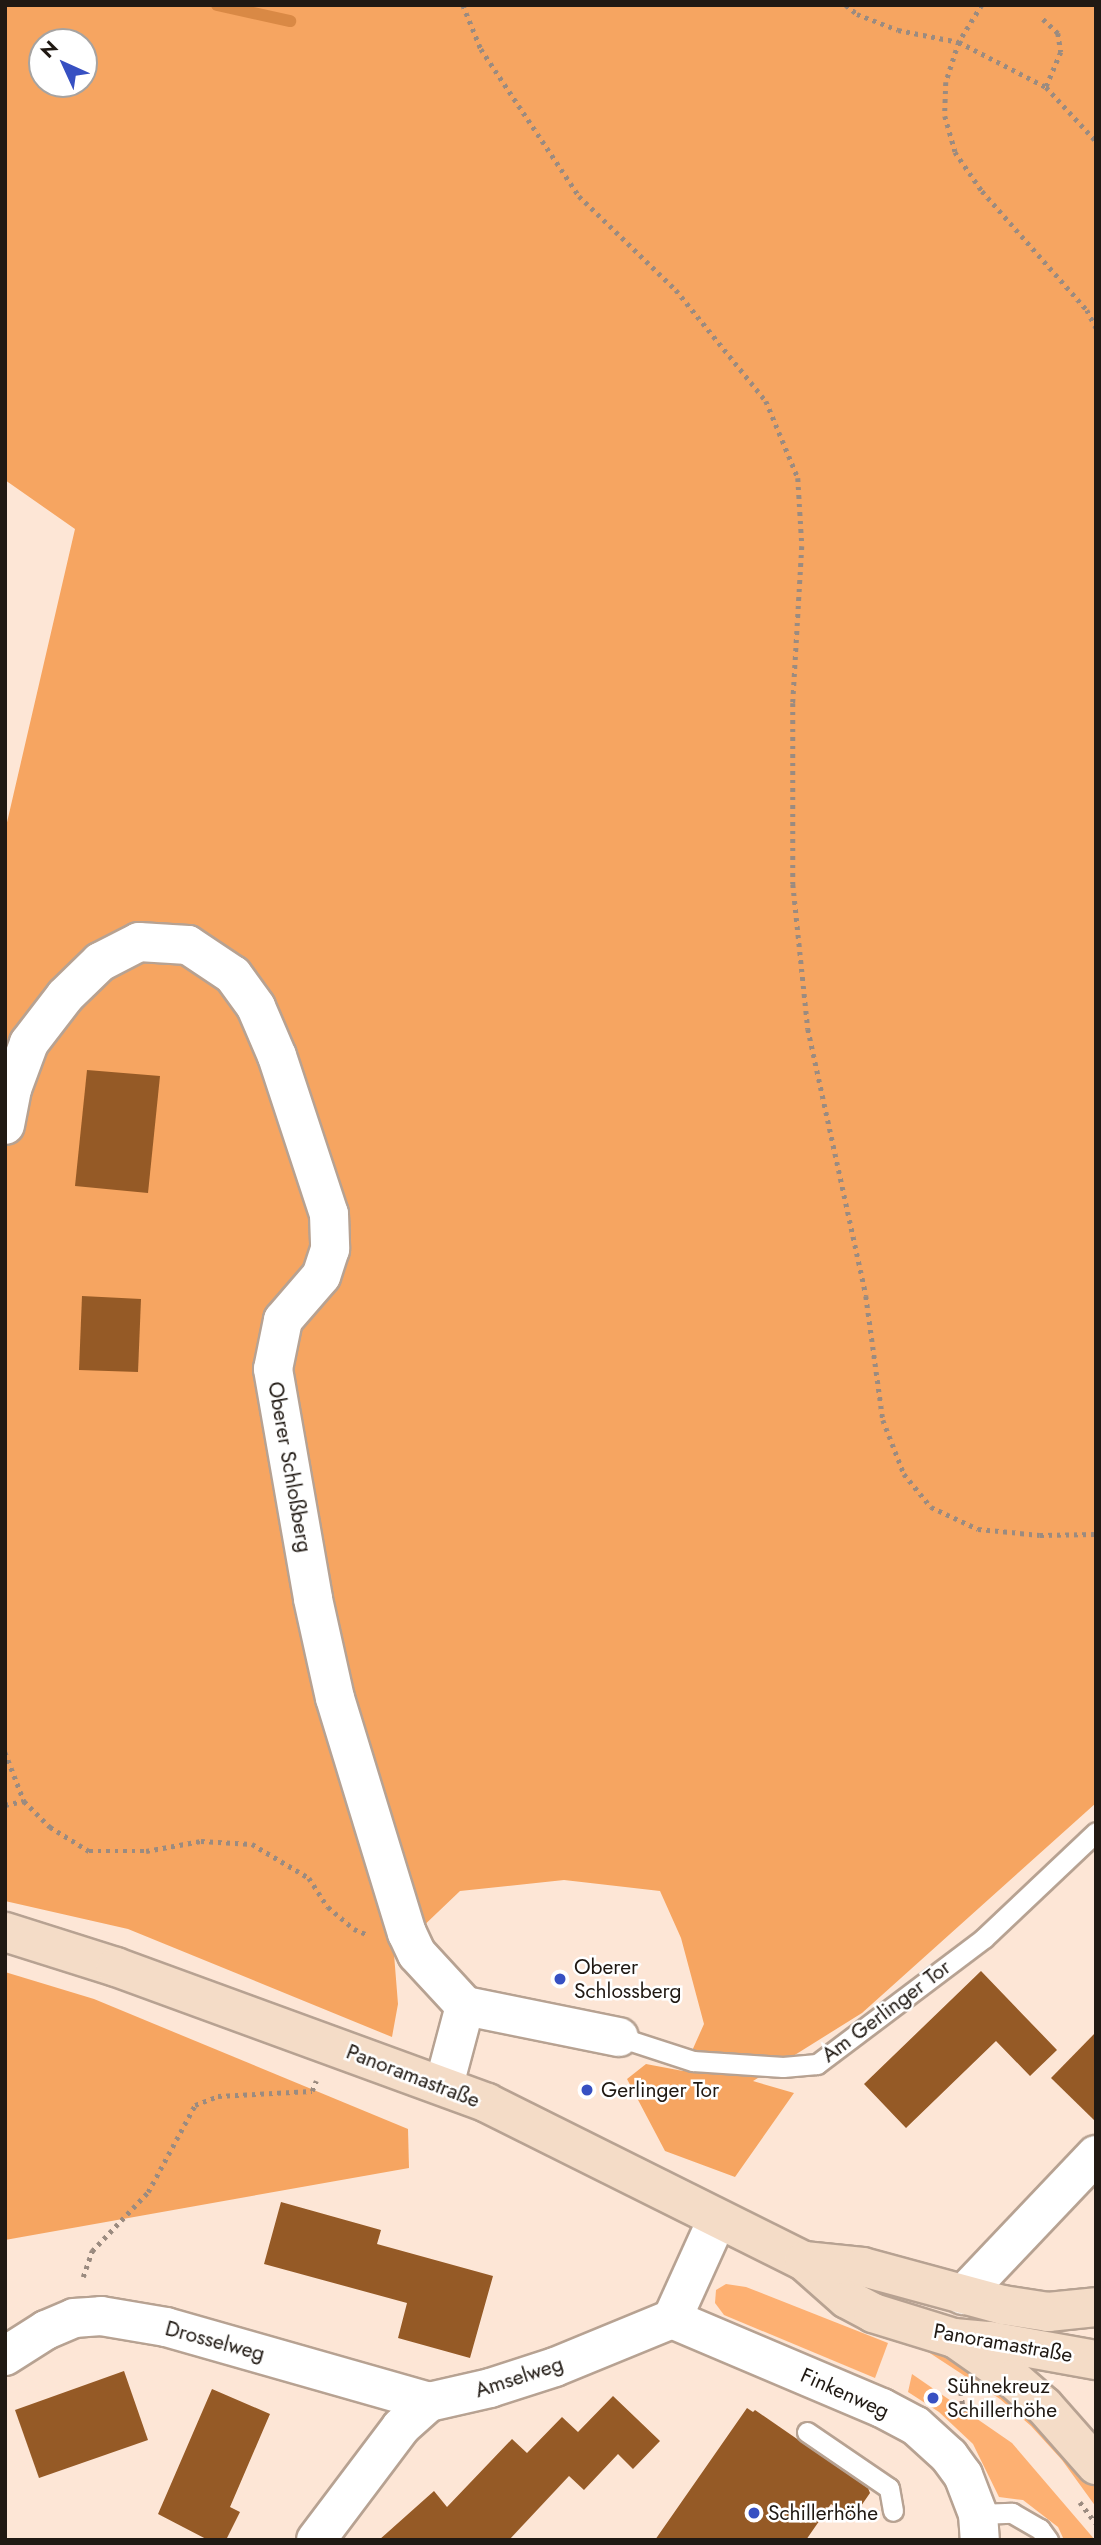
<!DOCTYPE html>
<html>
<head>
<meta charset="utf-8">
<style>
	body { margin:0 }
	#map { position:relative; width:1101px; height:2545px; overflow:hidden; background:#fde6d6; font-family:Jost,sans-serif }
	div>[style] { position:absolute }
	.green>* { inset:0; background:#fdb072 }
	.forest>* { inset:0; background:#f6a561 }
	.stream>* { height:12px; margin:-6px; padding:0 6px; transform-origin:6px; border-radius:6px; background:#d98945 }
	.building>* { inset:0; background:#955a26 }
	.path>* { height:4.5px; margin-top:-2.25px; transform-origin:0; background:repeating-linear-gradient(90deg,#9b8b80 0 3.5px,transparent 0 8.5px) }
	.roads { filter:drop-shadow(2px 0 #b7a292) drop-shadow(-2px 0 #b7a292) drop-shadow(0 2px #b7a292) drop-shadow(0 -2px #b7a292) }
	.lane>* { height:19px; margin:-9.5px; padding:0 9.5px; transform-origin:9.5px; border-radius:9.5px; background:#fff }
	.street>* { height:38px; margin:-19px; padding:0 19px; transform-origin:19px; border-radius:19px; background:#fff }
	.secondary>* { height:38px; margin:-19px; padding:0 19px; transform-origin:19px; border-radius:19px; background:#f4dcc7 }
	.dots>* { width:19px; height:19px; translate:-50% -50%; box-sizing:border-box; border:4px solid #fff; border-radius:50% }
	span { translate:-50% -50%; white-space:nowrap; text-align:center; line-height:1.15; -webkit-text-stroke:5px #fff; paint-order:stroke }
	.street-label { font-size:21px; color:#201913 }
	.poi-label { font-size:21px; color:#201913 }
	.left { translate:0 -50%; text-align:left }
	.frame { position:absolute; inset:0; border:7px solid #201913; pointer-events:none }
	.north { position:absolute; left:28px; top:28px; width:70px; height:70px; box-sizing:border-box; background:#fff; border:2px solid #a6a3a1; border-radius:50%; rotate:315deg; font-size:19px; font-weight:700; line-height:28px; text-align:center; color:#201913 }
	.north::after { content:''; display:block; margin:auto; width:24px; height:32px; background:#3750c2; clip-path:polygon(50% 0,100% 100%,50% 72%,0 100%) }
</style>
</head>
<body>
<div id="map">
	<div class="green">
		<i style="clip-path:polygon(726px 2284px,746px 2287px,888px 2343px,875px 2378px,724px 2315px,715px 2303px,716px 2290px)"></i>
		<i style="clip-path:polygon(916px 2344px,939px 2351px,1004px 2393px,1079px 2466px,1096px 2489px,1096px 2507px,1062px 2460px,1031px 2426px,1000px 2399px)"></i>
		<i style="clip-path:polygon(912px 2374px,1012px 2443px,1095px 2540px,1064px 2540px,1058px 2527px,1023px 2500px,999px 2497px,973px 2444px,939px 2412px,908px 2392px)"></i>
	</div>
	<div class="forest">
		<i style="clip-path:polygon(evenodd,5px 5px,1096px 5px,1096px 1803px,862px 2013px,753px 2081px,794px 2093px,735px 2177px,665px 2151px,627px 2079px,646px 2064px,683px 2071px,704px 2024px,681px 1938px,660px 1891px,564px 1880px,460px 1891px,394px 1954px,398px 2004px,392px 2037px,128px 1929px,5px 1901px,5px 831px,75px 529px,5px 480px,5px 5px,42px 42px,84px 42px,84px 84px,42px 84px,42px 42px)"></i>
		<i style="clip-path:polygon(5px 1972px,94px 1999px,408px 2129px,409px 2168px,5px 2240px)"></i>
	</div>
	<div class="stream">
		<i style="left:217px;top:5px;width:75px;rotate:12.4deg"></i>
	</div>
	<div class="building">
		<i style="clip-path:polygon(87px 1070px,160px 1076px,148px 1193px,75px 1186px)"></i>
		<i style="clip-path:polygon(82px 1296px,141px 1299px,138px 1372px,79px 1370px)"></i>
		<i style="clip-path:polygon(981px 1971px,1057px 2050px,1030px 2076px,996px 2041px,906px 2128px,864px 2084px)"></i>
		<i style="clip-path:polygon(1096px 2032px,1096px 2122px,1051px 2078px)"></i>
		<i style="clip-path:polygon(281px 2202px,381px 2230px,377px 2244px,493px 2276px,470px 2358px,398px 2338px,407px 2303px,264px 2264px)"></i>
		<i style="clip-path:polygon(124px 2371px,148px 2440px,39px 2478px,15px 2410px)"></i>
		<i style="clip-path:polygon(212px 2389px,270px 2414px,230px 2507px,240px 2512px,226px 2540px,208px 2540px,158px 2514px)"></i>
		<i style="clip-path:polygon(613px 2396px,660px 2441px,633px 2469px,618px 2454px,584px 2490px,569px 2476px,509px 2540px,379px 2540px,434px 2491px,447px 2507px,512px 2439px,527px 2453px,562px 2417px,578px 2432px)"></i>
		<i style="clip-path:polygon(747px 2408px,753px 2412px,755px 2410px,868px 2488px,870px 2493px,852px 2519px,831px 2504px,806px 2540px,655px 2540px)"></i>
	</div>
	<div class="path">
		<i style="left:463px;top:5px;width:48px;rotate:67.8deg"></i>
		<i style="left:481px;top:49px;width:177px;rotate:56.3deg"></i>
		<i style="left:579px;top:196px;width:135px;rotate:44.1deg"></i>
		<i style="left:676px;top:290px;width:143px;rotate:51deg"></i>
		<i style="left:766px;top:401px;width:83px;rotate:67.4deg"></i>
		<i style="left:798px;top:478px;width:68px;rotate:86.6deg"></i>
		<i style="left:802px;top:546px;width:157px;rotate:93.3deg"></i>
		<i style="left:793px;top:703px;width:181px;rotate:90deg"></i>
		<i style="left:793px;top:884px;width:146px;rotate:84.1deg"></i>
		<i style="left:808px;top:1029px;width:273px;rotate:77.7deg"></i>
		<i style="left:866px;top:1296px;width:125px;rotate:82.2deg"></i>
		<i style="left:883px;top:1420px;width:58px;rotate:68.7deg"></i>
		<i style="left:904px;top:1474px;width:43px;rotate:50.7deg"></i>
		<i style="left:931px;top:1507px;width:52px;rotate:25.1deg"></i>
		<i style="left:978px;top:1529px;width:62px;rotate:5.5deg"></i>
		<i style="left:1040px;top:1535px;width:56px;rotate:-1deg"></i>
		<i style="left:846px;top:5px;width:14px;rotate:39deg"></i>
		<i style="left:857px;top:14px;width:44px;rotate:21.3deg"></i>
		<i style="left:898px;top:30px;width:62px;rotate:11.1deg"></i>
		<i style="left:959px;top:42px;width:98px;rotate:27.3deg"></i>
		<i style="left:1046px;top:87px;width:74px;rotate:47.2deg"></i>
		<i style="left:982px;top:5px;width:44px;rotate:121.9deg"></i>
		<i style="left:959px;top:42px;width:42px;rotate:108deg"></i>
		<i style="left:946px;top:82px;width:34px;rotate:92deg"></i>
		<i style="left:945px;top:116px;width:37px;rotate:74deg"></i>
		<i style="left:955px;top:152px;width:47px;rotate:55.3deg"></i>
		<i style="left:982px;top:191px;width:159px;rotate:48.6deg"></i>
		<i style="left:1087px;top:310px;width:20px;rotate:63deg"></i>
		<i style="left:1043px;top:19px;width:21px;rotate:43deg"></i>
		<i style="left:1058px;top:33px;width:19px;rotate:81deg"></i>
		<i style="left:1061px;top:52px;width:38px;rotate:113deg"></i>
		<i style="left:5px;top:1752px;width:53px;rotate:68.8deg"></i>
		<i style="left:24px;top:1801px;width:37px;rotate:45deg"></i>
		<i style="left:50px;top:1827px;width:46px;rotate:31.6deg"></i>
		<i style="left:89px;top:1851px;width:57px"></i>
		<i style="left:146px;top:1851px;width:56px;rotate:-10.3deg"></i>
		<i style="left:201px;top:1841px;width:51px;rotate:3.4deg"></i>
		<i style="left:252px;top:1844px;width:66px;rotate:30.8deg"></i>
		<i style="left:309px;top:1878px;width:35px;rotate:57deg"></i>
		<i style="left:328px;top:1907px;width:34px;rotate:40deg"></i>
		<i style="left:354px;top:1929px;width:13px;rotate:23deg"></i>
		<i style="left:5px;top:1805px;width:19px;rotate:-12deg"></i>
		<i style="left:83px;top:2277px;width:28px;rotate:-71deg"></i>
		<i style="left:92px;top:2251px;width:81px;rotate:-46.5deg"></i>
		<i style="left:148px;top:2192px;width:99px;rotate:-61.6deg"></i>
		<i style="left:195px;top:2105px;width:25px;rotate:-21deg"></i>
		<i style="left:218px;top:2096px;width:94px;rotate:-3deg"></i>
		<i style="left:312px;top:2091px;width:11px;rotate:-68deg"></i>
		<i style="left:961px;top:2392px;width:22px;rotate:82deg"></i>
		<i style="left:1080px;top:2502px;width:26px;rotate:53deg"></i>
	</div>
	<div class="roads">
		<div class="lane">
			<i style="left:619px;top:2037px;width:78px;rotate:18deg"></i>
			<i style="left:693px;top:2061px;width:90px;rotate:3.8deg"></i>
			<i style="left:783px;top:2067px;width:34px;rotate:-5deg"></i>
			<i style="left:817px;top:2064px;width:209px;rotate:-37deg"></i>
			<i style="left:984px;top:1938px;width:154px;rotate:-43.4deg"></i>
			<i style="left:807px;top:2432px;width:99px;rotate:34.3deg"></i>
			<i style="left:889px;top:2488px;width:23px;rotate:80deg"></i>
			<i style="left:978px;top:2514px;width:34px;rotate:-2deg"></i>
			<i style="left:1012px;top:2513px;width:32px;rotate:30deg"></i>
			<i style="left:1040px;top:2529px;width:14px;rotate:54deg"></i>
		</div>
		<div class="street">
			<i style="left:5px;top:1125px;width:37px;rotate:-79deg"></i>
			<i style="left:12px;top:1089px;width:49px;rotate:-69.7deg"></i>
			<i style="left:29px;top:1043px;width:59px;rotate:-52.5deg"></i>
			<i style="left:65px;top:996px;width:49px;rotate:-44.2deg"></i>
			<i style="left:100px;top:962px;width:44px;rotate:-27.1deg"></i>
			<i style="left:139px;top:942px;width:49px;rotate:3.5deg"></i>
			<i style="left:188px;top:945px;width:54px;rotate:33.7deg"></i>
			<i style="left:233px;top:975px;width:39px;rotate:54deg"></i>
			<i style="left:256px;top:1007px;width:53px;rotate:66.8deg"></i>
			<i style="left:277px;top:1056px;width:166px;rotate:71.8deg"></i>
			<i style="left:329px;top:1214px;width:35px;rotate:88deg"></i>
			<i style="left:330px;top:1249px;width:28px;rotate:108deg"></i>
			<i style="left:321px;top:1276px;width:58px;rotate:130.8deg"></i>
			<i style="left:283px;top:1320px;width:50px;rotate:101.5deg"></i>
			<i style="left:273px;top:1369px;width:233px;rotate:80.1deg"></i>
			<i style="left:313px;top:1599px;width:101px;rotate:77.5deg"></i>
			<i style="left:335px;top:1698px;width:246px;rotate:73deg"></i>
			<i style="left:407px;top:1933px;width:23px;rotate:65deg"></i>
			<i style="left:417px;top:1954px;width:71px;rotate:47.3deg"></i>
			<i style="left:444px;top:2085px;width:82px;rotate:-75.1deg"></i>
			<i style="left:465px;top:2006px;width:157px;rotate:11.4deg"></i>
			<i style="left:963px;top:2295px;width:193px;rotate:-46.5deg"></i>
			<i style="left:672px;top:2319px;width:228px;rotate:23deg"></i>
			<i style="left:882px;top:2408px;width:38px;rotate:28deg"></i>
			<i style="left:916px;top:2426px;width:45px;rotate:42.3deg"></i>
			<i style="left:949px;top:2456px;width:24px;rotate:54deg"></i>
			<i style="left:963px;top:2475px;width:42px;rotate:69deg"></i>
			<i style="left:978px;top:2514px;width:26px;rotate:86deg"></i>
			<i style="left:5px;top:2356px;width:49px;rotate:-32.4deg"></i>
			<i style="left:46px;top:2330px;width:30px;rotate:-23deg"></i>
			<i style="left:74px;top:2318px;width:27px;rotate:-4deg"></i>
			<i style="left:101px;top:2316px;width:66px;rotate:9.6deg"></i>
			<i style="left:166px;top:2327px;width:273px;rotate:15.9deg"></i>
			<i style="left:316px;top:2540px;width:141px;rotate:-53deg"></i>
			<i style="left:401px;top:2427px;width:38px;rotate:-42deg"></i>
			<i style="left:429px;top:2402px;width:63px;rotate:-12.9deg"></i>
			<i style="left:490px;top:2388px;width:68px;rotate:-17.9deg"></i>
			<i style="left:555px;top:2367px;width:126px;rotate:-22.3deg"></i>
			<i style="left:672px;top:2319px;width:109px;rotate:-65.6deg"></i>
		</div>
		<div class="secondary">
			<i style="left:5px;top:1932px;width:116px;rotate:17.5deg"></i>
			<i style="left:116px;top:1967px;width:395px;rotate:20.1deg"></i>
			<i style="left:487px;top:2103px;width:354px;rotate:26.5deg"></i>
			<i style="left:804px;top:2261px;width:57px;rotate:41.5deg"></i>
			<i style="left:847px;top:2299px;width:30px;rotate:28deg"></i>
			<i style="left:873px;top:2313px;width:85px;rotate:17.2deg"></i>
			<i style="left:954px;top:2338px;width:36px;rotate:5deg"></i>
			<i style="left:990px;top:2341px;width:108px;rotate:10.2deg"></i>
			<i style="left:804px;top:2261px;width:59px;rotate:5.8deg"></i>
			<i style="left:863px;top:2267px;width:145px;rotate:15.2deg"></i>
			<i style="left:1003px;top:2305px;width:46px;rotate:8.8deg"></i>
			<i style="left:1048px;top:2312px;width:48px;rotate:-5.9deg"></i>
			<i style="left:956px;top:2339px;width:70px;rotate:35.1deg"></i>
			<i style="left:1013px;top:2379px;width:41px;rotate:41.1deg"></i>
			<i style="left:1044px;top:2406px;width:79px;rotate:48.6deg"></i>
		</div>
	</div>
	<div class="dots">
		<i style="left:560px;top:1979px;background:#3750c2"></i>
		<i style="left:587px;top:2090px;background:#3750c2"></i>
		<i style="left:933px;top:2398px;background:#3750c2"></i>
		<i style="left:754px;top:2513px;background:#3750c2"></i>
	</div>
	<div class="street-label">
		<span style="left:290px;top:1467px;rotate:80deg">Oberer Schloßberg</span>
		<span style="left:886px;top:2011px;rotate:-37deg">Am Gerlinger Tor</span>
		<span style="left:413px;top:2076px;rotate:21deg">Panoramastraße</span>
		<span style="left:215px;top:2341px;rotate:15deg">Drosselweg</span>
		<span style="left:1003px;top:2343px;rotate:10deg">Panoramastraße</span>
		<span style="left:519px;top:2377px;rotate:-18deg">Amselweg</span>
		<span style="left:845px;top:2393px;rotate:24deg">Finkenweg</span>
	</div>
	<div class="poi-label">
		<span class="left" style="left:574px;top:1979px">Oberer<br>Schlossberg</span>
		<span class="left" style="left:601px;top:2090px">Gerlinger Tor</span>
		<span class="left" style="left:947px;top:2398px">Sühnekreuz<br>Schillerhöhe</span>
		<span class="left" style="left:768px;top:2513px">Schillerhöhe</span>
	</div>
	<div class="frame"></div>
	<div class="north">N</div>
</div>
</body>
</html>
